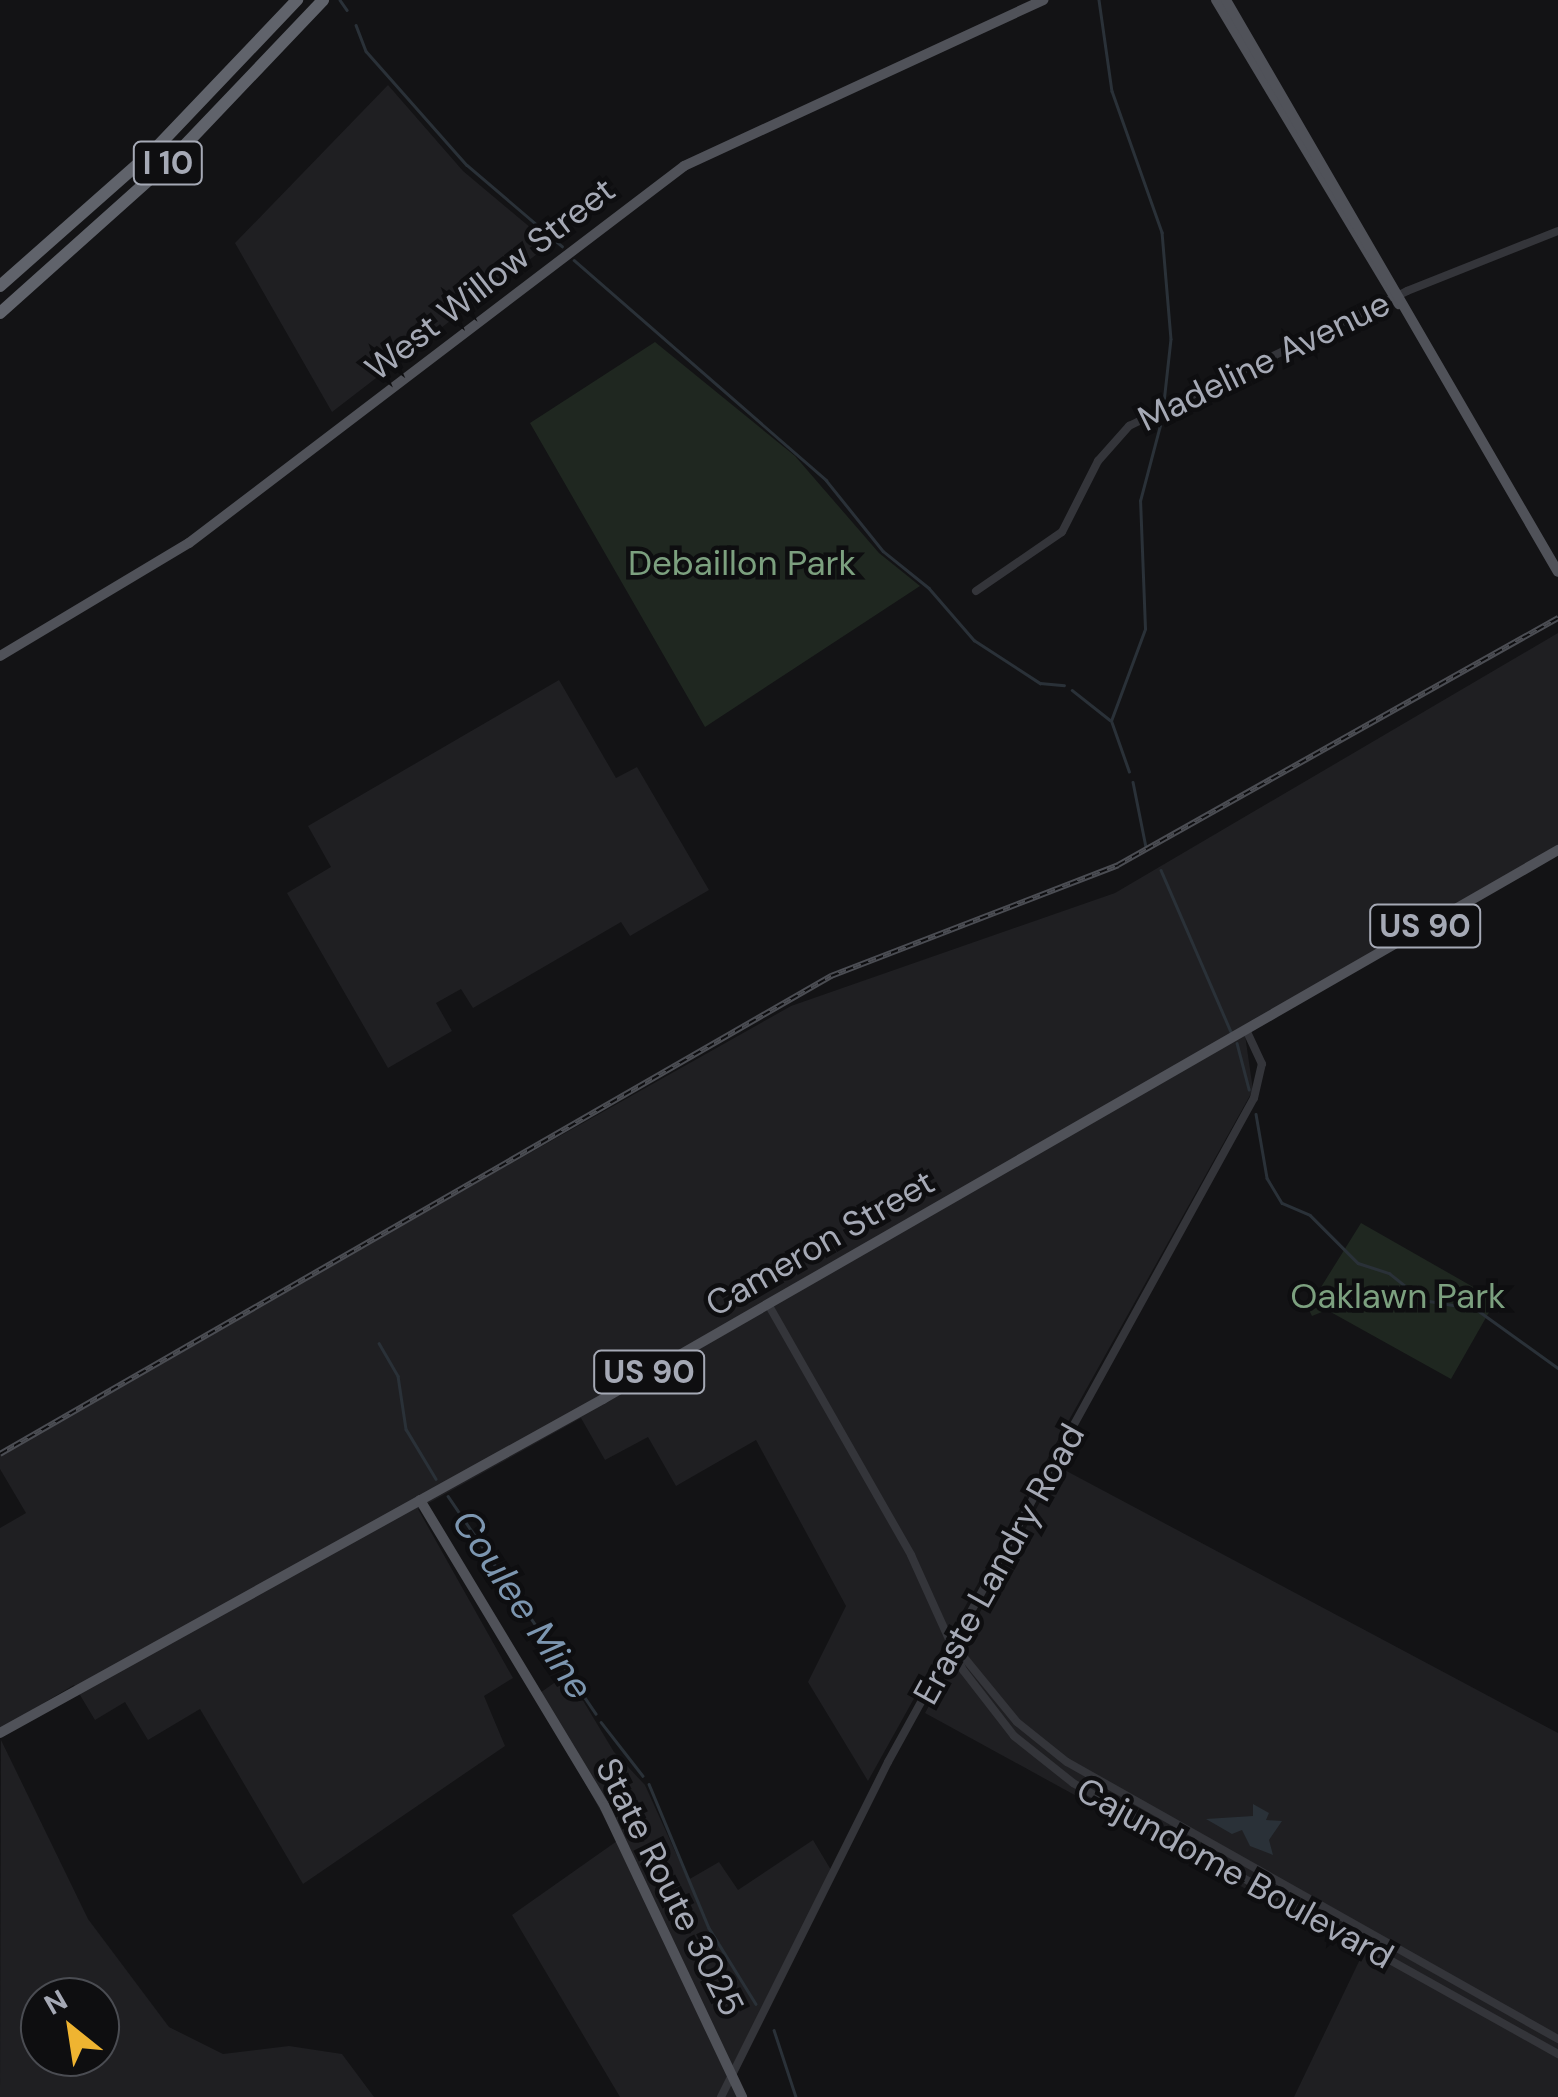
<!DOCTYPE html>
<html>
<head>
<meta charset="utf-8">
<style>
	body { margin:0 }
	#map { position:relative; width:1558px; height:2097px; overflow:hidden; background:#131315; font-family:"DM Sans",sans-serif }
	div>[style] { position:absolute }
	.built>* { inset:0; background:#1f1f22 }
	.green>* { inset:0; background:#1f2720 }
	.water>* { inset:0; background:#2a3138 }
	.stream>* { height:2.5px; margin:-1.25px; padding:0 1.25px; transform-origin:1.25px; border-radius:1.25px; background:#2a3138 }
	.minor>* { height:8px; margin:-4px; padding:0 4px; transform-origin:4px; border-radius:4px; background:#34353a }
	.major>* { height:10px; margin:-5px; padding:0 5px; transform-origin:5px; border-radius:5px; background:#505259 }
	.highway>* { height:12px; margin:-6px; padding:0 6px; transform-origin:6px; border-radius:6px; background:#60636b }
	.rail>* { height:6px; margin-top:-3px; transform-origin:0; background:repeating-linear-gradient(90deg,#0e0e10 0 8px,#4b4d53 0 16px); box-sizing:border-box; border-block:2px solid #4b4d53 }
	span { translate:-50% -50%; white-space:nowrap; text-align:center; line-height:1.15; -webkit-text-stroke:9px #0e0e10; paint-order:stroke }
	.shield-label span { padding:2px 8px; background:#0e0e10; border:2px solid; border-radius:8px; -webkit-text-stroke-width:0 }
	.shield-label { font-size:32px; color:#a5a9b5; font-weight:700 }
	.street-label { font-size:35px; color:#a5a9b5 }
	.park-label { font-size:35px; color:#7ca07f }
	.water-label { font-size:38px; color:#7c96b0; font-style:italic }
	.north { position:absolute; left:20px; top:1977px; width:100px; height:100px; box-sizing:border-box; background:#0e0e10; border:2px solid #4a4c52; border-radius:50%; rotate:330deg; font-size:28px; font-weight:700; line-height:40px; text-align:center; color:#a5a9b5 }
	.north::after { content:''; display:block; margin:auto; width:35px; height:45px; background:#efb431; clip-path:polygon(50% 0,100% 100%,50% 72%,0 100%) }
</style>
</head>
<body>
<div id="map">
	<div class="built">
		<i style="clip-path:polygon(388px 85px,463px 171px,550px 244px,332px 412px,235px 243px)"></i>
		<i style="clip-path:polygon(1558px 633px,1558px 852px,1244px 1028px,1253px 1090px,868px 1781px,808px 1682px,846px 1606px,756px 1440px,676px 1486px,648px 1437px,605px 1460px,581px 1418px,418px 1509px,513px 1678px,484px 1696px,505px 1746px,303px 1884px,200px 1709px,148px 1740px,125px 1702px,95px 1720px,74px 1685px,0 1729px,0 1528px,26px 1513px,0 1469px,0 1451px,791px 1006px,1115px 893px)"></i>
		<i style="clip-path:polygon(559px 680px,616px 778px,637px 767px,709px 890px,630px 936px,621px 922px,473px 1008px,461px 989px,436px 1003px,452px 1031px,388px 1068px,287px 893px,331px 867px,308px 826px)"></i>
		<i style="clip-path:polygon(1059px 1467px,1558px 1733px,1558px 2097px,1294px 2097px,1363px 1953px,925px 1713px)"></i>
		<i style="clip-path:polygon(567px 1674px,614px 1752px,645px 1785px,688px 1880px,719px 1862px,738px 1890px,813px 1840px,831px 1870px,733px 2076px,742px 2097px,620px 2097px,512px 1915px,617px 1841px,537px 1695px)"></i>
		<i style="clip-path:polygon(evenodd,1px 1740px,88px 1919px,169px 2027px,223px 2054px,289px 2046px,342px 2054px,374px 2097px,0 2097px,1px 1740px,40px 1997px,100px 1997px,100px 2057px,40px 2057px,40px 1997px)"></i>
	</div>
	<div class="green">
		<i style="clip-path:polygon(655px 342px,795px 456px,879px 553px,920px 586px,705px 727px,530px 423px)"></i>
		<i style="clip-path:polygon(1361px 1223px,1496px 1300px,1451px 1379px,1327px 1310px,1312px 1316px,1308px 1308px)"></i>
	</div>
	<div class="water">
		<i style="clip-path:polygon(1253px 1804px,1269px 1813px,1266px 1820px,1282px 1821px,1269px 1840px,1273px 1855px,1250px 1846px,1242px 1830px,1232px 1834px,1206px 1819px,1253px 1816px)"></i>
	</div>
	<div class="stream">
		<i style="left:340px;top:0;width:12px;rotate:55deg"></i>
		<i style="left:1099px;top:0;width:92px;rotate:81.9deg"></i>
		<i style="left:1112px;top:91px;width:150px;rotate:70.5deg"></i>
		<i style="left:1162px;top:232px;width:107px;rotate:85.2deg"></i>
		<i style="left:1171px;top:339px;width:63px;rotate:96.3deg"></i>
		<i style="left:356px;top:25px;width:28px;rotate:69deg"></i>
		<i style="left:366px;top:51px;width:152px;rotate:48.5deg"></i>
		<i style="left:467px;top:165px;width:125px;rotate:40.5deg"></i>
		<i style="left:574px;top:260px;width:335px;rotate:41.1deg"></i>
		<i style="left:826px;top:480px;width:91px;rotate:51.2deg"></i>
		<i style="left:883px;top:551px;width:59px;rotate:38.8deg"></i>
		<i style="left:929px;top:588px;width:69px;rotate:49.1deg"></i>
		<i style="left:974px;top:640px;width:79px;rotate:33.1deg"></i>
		<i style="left:1040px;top:683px;width:24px;rotate:5deg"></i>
		<i style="left:1072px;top:690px;width:48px;rotate:38.3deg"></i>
		<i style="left:1129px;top:772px;width:54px;rotate:-109.4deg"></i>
		<i style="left:1111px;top:721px;width:98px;rotate:-69.7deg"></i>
		<i style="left:1145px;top:629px;width:128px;rotate:-92.2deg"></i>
		<i style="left:1140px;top:501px;width:90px;rotate:-75.2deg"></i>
		<i style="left:1133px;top:782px;width:66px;rotate:78.7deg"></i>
		<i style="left:1161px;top:870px;width:176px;rotate:66.6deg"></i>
		<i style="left:1237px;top:1043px;width:48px;rotate:75.4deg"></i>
		<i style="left:1256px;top:1114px;width:65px;rotate:80.2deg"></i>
		<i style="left:1267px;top:1178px;width:29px;rotate:59deg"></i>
		<i style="left:1282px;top:1203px;width:30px;rotate:23deg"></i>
		<i style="left:1310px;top:1215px;width:68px;rotate:45deg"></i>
		<i style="left:1358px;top:1263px;width:33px;rotate:18deg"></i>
		<i style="left:1389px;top:1273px;width:43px;rotate:38.5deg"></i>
		<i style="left:1423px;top:1300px;width:54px;rotate:9.6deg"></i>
		<i style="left:1476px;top:1309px;width:101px;rotate:35.7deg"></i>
		<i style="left:379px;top:1343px;width:38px;rotate:60deg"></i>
		<i style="left:398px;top:1376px;width:54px;rotate:81.4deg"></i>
		<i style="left:406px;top:1429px;width:58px;rotate:59deg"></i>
		<i style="left:448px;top:1496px;width:263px;rotate:55.8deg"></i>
		<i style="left:601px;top:1722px;width:68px;rotate:52.1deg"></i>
		<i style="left:649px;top:1784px;width:156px;rotate:67.4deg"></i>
		<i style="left:709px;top:1928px;width:89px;rotate:58.3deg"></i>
		<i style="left:774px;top:2030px;width:71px;rotate:71.8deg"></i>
	</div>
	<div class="minor">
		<i style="left:976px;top:591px;width:104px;rotate:-34.5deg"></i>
		<i style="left:1062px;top:532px;width:80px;rotate:-63.1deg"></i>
		<i style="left:1098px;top:461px;width:47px;rotate:-48.5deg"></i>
		<i style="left:1129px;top:426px;width:309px;rotate:-25.9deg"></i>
		<i style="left:1407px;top:291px;width:162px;rotate:-21.7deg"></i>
		<i style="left:768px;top:1304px;width:289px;rotate:60.3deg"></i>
		<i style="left:911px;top:1555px;width:126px;rotate:65.7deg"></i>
		<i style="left:963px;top:1670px;width:83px;rotate:52.3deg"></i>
		<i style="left:1014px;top:1736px;width:75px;rotate:38.5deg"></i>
		<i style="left:1073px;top:1783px;width:556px;rotate:29.19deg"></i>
		<i style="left:958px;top:1650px;width:93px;rotate:50.7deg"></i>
		<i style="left:1017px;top:1722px;width:64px;rotate:38.7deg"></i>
		<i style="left:1067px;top:1762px;width:564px;rotate:29.43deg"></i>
		<i style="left:721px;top:2097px;width:374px;rotate:-63.5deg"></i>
		<i style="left:888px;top:1762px;width:758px;rotate:-61.14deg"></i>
		<i style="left:1254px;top:1098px;width:35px;rotate:-77deg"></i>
		<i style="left:1262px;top:1064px;width:35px;rotate:-115deg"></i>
	</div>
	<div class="major">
		<i style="left:1216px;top:0;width:355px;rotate:59deg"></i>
		<i style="left:1226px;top:0;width:661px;rotate:59.87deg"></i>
		<i style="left:0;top:656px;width:220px;rotate:-30.9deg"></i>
		<i style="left:189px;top:543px;width:622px;rotate:-37.29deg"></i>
		<i style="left:684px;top:166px;width:396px;rotate:-24.8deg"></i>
		<i style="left:420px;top:1500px;width:358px;rotate:58.9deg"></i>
		<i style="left:605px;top:1807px;width:321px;rotate:64.7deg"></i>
		<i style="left:0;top:1733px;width:689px;rotate:-28.98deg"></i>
		<i style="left:603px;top:1399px;width:1102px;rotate:-29.89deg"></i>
	</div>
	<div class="highway">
		<i style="left:0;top:286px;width:211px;rotate:-41.5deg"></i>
		<i style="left:158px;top:146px;width:202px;rotate:-46.4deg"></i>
		<i style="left:0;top:313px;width:225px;rotate:-41.8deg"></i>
		<i style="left:168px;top:163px;width:225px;rotate:-46.4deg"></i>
	</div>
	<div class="rail">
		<i style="left:0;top:1454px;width:959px;rotate:-29.91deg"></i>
		<i style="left:831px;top:976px;width:308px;rotate:-21.1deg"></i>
		<i style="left:1118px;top:865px;width:505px;rotate:-29.31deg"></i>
	</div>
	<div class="shield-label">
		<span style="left:168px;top:163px">I 10</span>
		<span style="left:1425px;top:926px">US 90</span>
		<span style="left:649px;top:1372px">US 90</span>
	</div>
	<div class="street-label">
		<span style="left:490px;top:279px;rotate:-38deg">West Willow Street</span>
		<span style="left:1264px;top:361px;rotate:-26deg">Madeline Avenue</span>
		<span style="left:820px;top:1243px;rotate:-30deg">Cameron Street</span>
		<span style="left:999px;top:1564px;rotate:-61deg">Eraste Landry Road</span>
		<span style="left:1235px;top:1873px;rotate:29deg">Cajundome Boulevard</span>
		<span style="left:670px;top:1887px;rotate:63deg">State Route 3025</span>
	</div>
	<div class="park-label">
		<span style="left:742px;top:563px">Debaillon Park</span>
		<span style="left:1398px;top:1296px">Oaklawn Park</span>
	</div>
	<div class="water-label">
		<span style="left:522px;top:1605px;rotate:56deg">Coulee Mine</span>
	</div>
	<div class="north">N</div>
</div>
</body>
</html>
